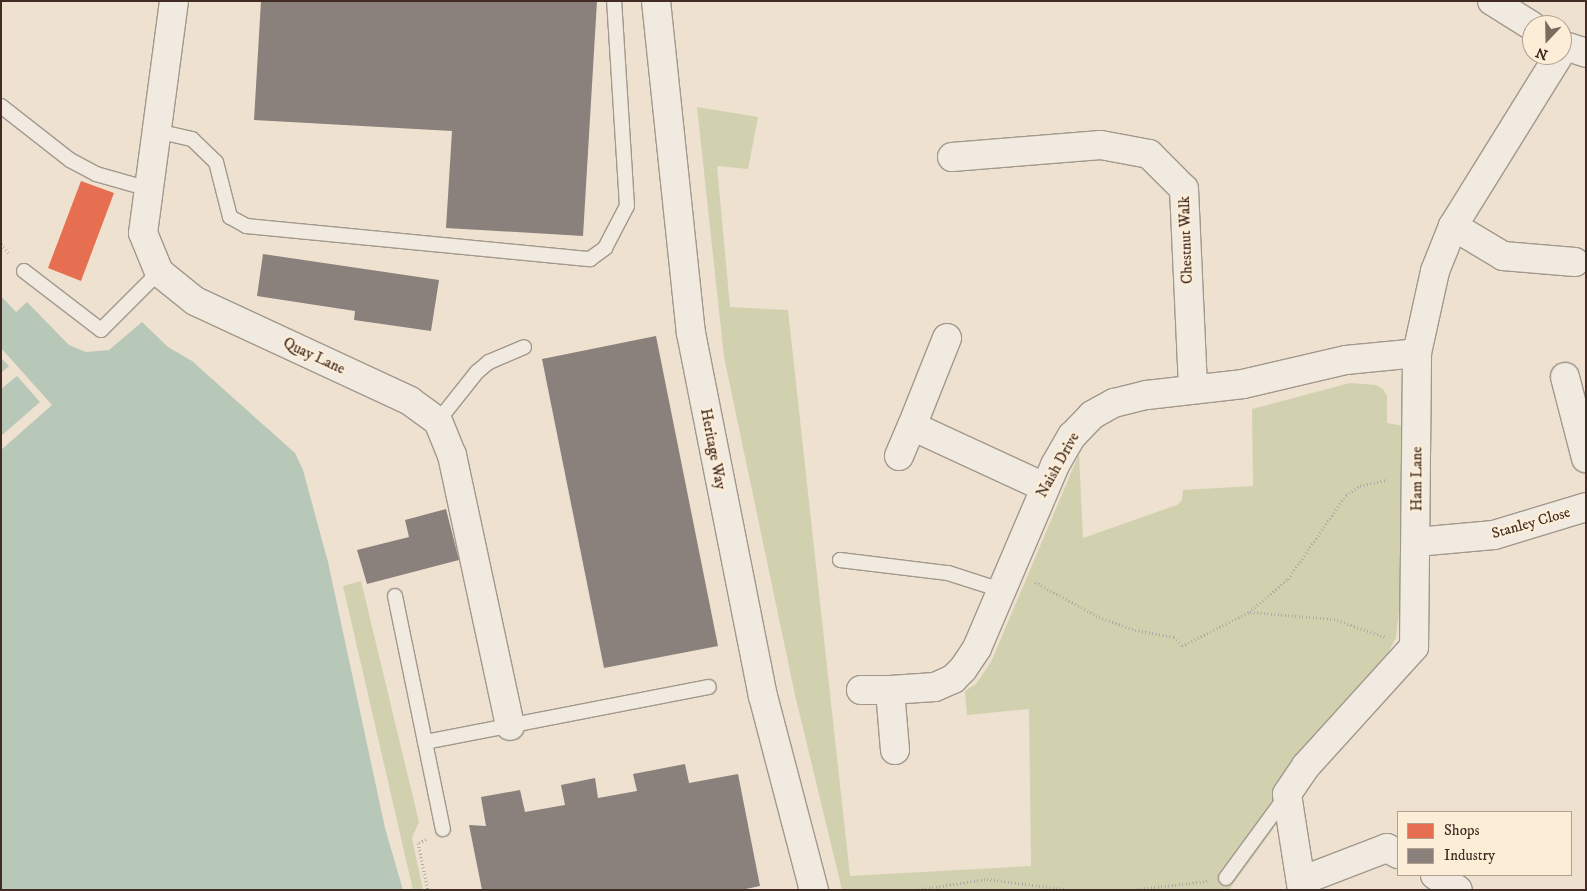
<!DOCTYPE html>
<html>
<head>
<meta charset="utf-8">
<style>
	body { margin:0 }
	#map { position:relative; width:1587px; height:891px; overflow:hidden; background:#eee1cf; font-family:"IM FELL DW Pica",serif }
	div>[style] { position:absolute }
	.green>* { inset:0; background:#d2d1af }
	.water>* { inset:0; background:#b7c8b9 }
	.pier>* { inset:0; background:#eee1cf }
	.shops>* { inset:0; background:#e76f51 }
	.industry>* { inset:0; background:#8a817c }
	.path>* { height:3px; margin-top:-1.5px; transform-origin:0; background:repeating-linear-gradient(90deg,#b2aaa2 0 1px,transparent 0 3.5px) }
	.roads { filter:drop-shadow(1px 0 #a2988c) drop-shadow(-1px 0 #a2988c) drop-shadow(0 1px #a2988c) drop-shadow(0 -1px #a2988c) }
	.lane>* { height:14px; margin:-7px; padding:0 7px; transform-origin:7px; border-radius:7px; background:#f0eae0 }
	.street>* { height:28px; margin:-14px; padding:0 14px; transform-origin:14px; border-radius:14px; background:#f0eae0 }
	.secondary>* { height:28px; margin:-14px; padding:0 14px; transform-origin:14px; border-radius:14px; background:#f0eae0 }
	span { translate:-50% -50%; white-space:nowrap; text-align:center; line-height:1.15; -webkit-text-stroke:5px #fcedd7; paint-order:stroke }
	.street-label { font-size:15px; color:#422b22 }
	.frame { position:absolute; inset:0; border:2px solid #422b22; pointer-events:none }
	.legend { position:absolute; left:1397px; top:811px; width:175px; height:65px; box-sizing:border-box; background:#fcedd7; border:1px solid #b29f8f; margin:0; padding:6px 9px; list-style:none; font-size:15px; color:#422b22 }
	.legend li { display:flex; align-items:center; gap:10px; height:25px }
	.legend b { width:25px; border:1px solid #b29f8f }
	.north { position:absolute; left:1522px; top:15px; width:50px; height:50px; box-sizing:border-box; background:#fcedd7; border:1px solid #b29f8f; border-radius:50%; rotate:201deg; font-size:14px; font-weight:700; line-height:20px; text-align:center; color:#422b22 }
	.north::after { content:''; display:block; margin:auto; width:18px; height:22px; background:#7e6b5f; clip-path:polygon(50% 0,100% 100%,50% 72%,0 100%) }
</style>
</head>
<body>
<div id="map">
	<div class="green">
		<i style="clip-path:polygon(697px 107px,758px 117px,748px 169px,717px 166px,730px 307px,788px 310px,850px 876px,1031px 866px,1029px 709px,967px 715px,965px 691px,976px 684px,991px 662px,1079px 454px,1083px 538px,1177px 505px,1182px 500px,1183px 490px,1253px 486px,1252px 409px,1350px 383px,1376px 385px,1383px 389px,1387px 396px,1387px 423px,1404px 426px,1402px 581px,1396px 638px,1385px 658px,1273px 813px,1273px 829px,1229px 890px,842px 890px,795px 695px,724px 357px)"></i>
		<i style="clip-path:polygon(361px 581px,419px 822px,412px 838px,423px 890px,413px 890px,343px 586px)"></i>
	</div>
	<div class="water">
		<i style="clip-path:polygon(1px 296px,16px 312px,27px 302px,69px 345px,86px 352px,109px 350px,142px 322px,168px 347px,192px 361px,295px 453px,303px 470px,328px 562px,385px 828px,403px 890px,1px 890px)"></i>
	</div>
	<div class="pier">
		<i style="clip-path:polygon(1px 348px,52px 405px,1px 450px,1px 436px,40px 402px,17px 376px,1px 389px,1px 373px,9px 366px,1px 358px)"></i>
	</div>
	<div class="shops">
		<i style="clip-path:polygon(81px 181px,114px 193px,81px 281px,48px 268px)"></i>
	</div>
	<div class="industry">
		<i style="clip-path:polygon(261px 1px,597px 1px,583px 236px,446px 228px,452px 131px,254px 120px)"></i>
		<i style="clip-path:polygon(263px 254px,439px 280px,431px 331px,354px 320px,355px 311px,257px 296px)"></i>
		<i style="clip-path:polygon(656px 336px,718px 646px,604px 668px,542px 359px)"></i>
		<i style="clip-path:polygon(446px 509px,459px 560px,367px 584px,357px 550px,409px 537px,405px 520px)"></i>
		<i style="clip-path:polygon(685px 764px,689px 783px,738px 774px,760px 886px,741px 890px,482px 890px,469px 825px,486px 826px,481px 797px,520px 790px,525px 812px,565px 805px,561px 785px,595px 778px,598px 798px,637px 791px,633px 774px)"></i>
	</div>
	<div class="path">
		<i style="left:1px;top:244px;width:14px;rotate:51deg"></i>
		<i style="left:1035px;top:582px;width:73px;rotate:28.7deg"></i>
		<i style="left:1099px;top:617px;width:38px;rotate:20deg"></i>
		<i style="left:1135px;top:630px;width:40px;rotate:10deg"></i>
		<i style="left:1174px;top:637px;width:12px;rotate:48deg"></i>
		<i style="left:1182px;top:646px;width:75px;rotate:-26.9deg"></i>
		<i style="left:1249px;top:612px;width:51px;rotate:-40.2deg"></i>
		<i style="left:1288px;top:579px;width:102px;rotate:-55.4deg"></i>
		<i style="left:1346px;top:495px;width:17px;rotate:-33deg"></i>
		<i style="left:1360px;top:486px;width:28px;rotate:-13deg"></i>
		<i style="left:1250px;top:612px;width:84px;rotate:4.8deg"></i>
		<i style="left:1334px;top:619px;width:54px;rotate:19.4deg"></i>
		<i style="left:426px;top:839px;width:9px;rotate:153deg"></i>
		<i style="left:418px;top:843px;width:48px;rotate:78deg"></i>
		<i style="left:915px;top:890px;width:73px;rotate:-8.7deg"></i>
		<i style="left:987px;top:879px;width:85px;rotate:7.5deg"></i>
		<i style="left:1130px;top:890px;width:78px;rotate:-6.7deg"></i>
	</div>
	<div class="roads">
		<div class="lane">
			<i style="left:1px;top:106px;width:88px;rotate:38deg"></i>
			<i style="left:70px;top:160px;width:30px;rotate:28deg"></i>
			<i style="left:96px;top:174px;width:55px;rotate:15.8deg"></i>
			<i style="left:157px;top:131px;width:36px;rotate:13deg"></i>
			<i style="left:192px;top:139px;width:33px;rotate:44deg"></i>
			<i style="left:216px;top:162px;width:57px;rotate:75.7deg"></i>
			<i style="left:230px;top:217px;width:18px;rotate:29deg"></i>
			<i style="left:246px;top:226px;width:346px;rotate:5.5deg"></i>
			<i style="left:590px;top:259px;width:19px;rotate:-36deg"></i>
			<i style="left:605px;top:248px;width:47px;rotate:-62.4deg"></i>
			<i style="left:627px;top:206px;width:205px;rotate:-93.6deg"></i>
			<i style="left:24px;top:271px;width:97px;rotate:37.5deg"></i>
			<i style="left:101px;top:330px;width:82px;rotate:-45deg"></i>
			<i style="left:438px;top:421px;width:63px;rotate:-51.5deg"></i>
			<i style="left:477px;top:372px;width:16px;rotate:-40deg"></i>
			<i style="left:489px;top:362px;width:38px;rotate:-23deg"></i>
			<i style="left:840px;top:560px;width:109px;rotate:6.9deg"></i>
			<i style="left:948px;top:573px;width:56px;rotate:17.8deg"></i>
			<i style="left:395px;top:596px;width:238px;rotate:78.4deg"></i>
			<i style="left:425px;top:742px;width:289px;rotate:-11deg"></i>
			<i style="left:1226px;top:878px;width:102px;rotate:-53.8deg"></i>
		</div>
		<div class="street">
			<i style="left:174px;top:1px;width:234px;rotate:97.6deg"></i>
			<i style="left:143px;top:233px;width:42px;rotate:67.7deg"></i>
			<i style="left:159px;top:272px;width:46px;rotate:38.9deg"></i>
			<i style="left:195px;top:301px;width:237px;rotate:24.9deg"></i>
			<i style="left:410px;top:401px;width:34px;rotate:36deg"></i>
			<i style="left:438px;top:421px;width:37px;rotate:68deg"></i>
			<i style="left:452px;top:455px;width:277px;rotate:77.9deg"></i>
			<i style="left:1492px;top:1px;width:47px;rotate:32deg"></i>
			<i style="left:1562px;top:45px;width:25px;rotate:18deg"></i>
			<i style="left:952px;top:157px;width:149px;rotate:-4.6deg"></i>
			<i style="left:1101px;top:145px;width:49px;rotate:10.6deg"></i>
			<i style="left:1149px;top:154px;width:49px;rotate:45deg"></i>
			<i style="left:1184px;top:189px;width:200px;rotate:87.4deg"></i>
			<i style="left:1453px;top:226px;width:58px;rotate:31deg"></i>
			<i style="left:1503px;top:256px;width:72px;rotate:4.8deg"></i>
			<i style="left:947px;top:338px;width:95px;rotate:111.7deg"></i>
			<i style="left:912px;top:426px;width:145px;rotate:24.8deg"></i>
			<i style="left:1565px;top:377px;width:84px;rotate:75.5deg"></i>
			<i style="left:899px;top:456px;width:33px;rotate:-67deg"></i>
			<i style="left:1416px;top:542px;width:78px;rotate:-5.1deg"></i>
			<i style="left:1494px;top:535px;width:96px;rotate:-16.9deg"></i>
			<i style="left:861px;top:690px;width:29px"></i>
			<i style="left:895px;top:750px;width:60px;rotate:-94.8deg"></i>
			<i style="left:890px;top:690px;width:45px;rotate:-3.8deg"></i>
			<i style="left:935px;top:687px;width:20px;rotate:-24deg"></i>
			<i style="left:953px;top:679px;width:14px;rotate:-45deg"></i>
			<i style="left:963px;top:669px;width:25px;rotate:-56deg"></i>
			<i style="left:977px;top:648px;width:199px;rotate:-66.9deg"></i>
			<i style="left:1055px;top:465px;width:34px;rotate:-60deg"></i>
			<i style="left:1072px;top:436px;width:29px;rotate:-46deg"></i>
			<i style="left:1092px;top:415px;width:25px;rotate:-29deg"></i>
			<i style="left:1114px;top:403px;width:34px;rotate:-14deg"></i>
			<i style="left:1147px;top:395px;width:97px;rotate:-6.5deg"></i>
			<i style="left:1243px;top:384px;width:106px;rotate:-13.1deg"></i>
			<i style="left:1346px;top:360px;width:71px;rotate:-5.6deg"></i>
			<i style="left:1435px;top:875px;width:27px;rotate:33deg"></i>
			<i style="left:1301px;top:881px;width:92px;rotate:-21deg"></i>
			<i style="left:1387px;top:848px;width:13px;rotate:29deg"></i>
			<i style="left:1302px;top:890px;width:97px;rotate:-98.9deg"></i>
			<i style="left:1287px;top:794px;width:34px;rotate:-56deg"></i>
			<i style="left:1306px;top:766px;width:161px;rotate:-47.8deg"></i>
			<i style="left:1414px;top:647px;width:294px;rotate:-89.4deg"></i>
			<i style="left:1417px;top:353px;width:84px;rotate:-77.6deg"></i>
			<i style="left:1435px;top:271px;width:48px;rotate:-68.2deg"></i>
			<i style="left:1453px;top:226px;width:201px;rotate:-58.2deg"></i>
		</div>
		<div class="secondary">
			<i style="left:656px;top:1px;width:334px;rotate:84deg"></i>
			<i style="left:691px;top:333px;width:370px;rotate:78.8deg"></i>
			<i style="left:763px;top:696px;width:201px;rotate:75.3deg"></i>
		</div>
	</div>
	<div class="street-label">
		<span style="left:1186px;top:240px;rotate:-92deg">Chestnut Walk</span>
		<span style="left:314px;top:356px;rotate:25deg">Quay Lane</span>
		<span style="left:713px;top:449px;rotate:79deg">Heritage Way</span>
		<span style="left:1058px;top:465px;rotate:-61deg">Naish Drive</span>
		<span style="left:1417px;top:479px;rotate:-90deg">Ham Lane</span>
		<span style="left:1531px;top:523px;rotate:-16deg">Stanley Close</span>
	</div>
	<div class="frame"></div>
	<ul class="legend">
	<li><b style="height:14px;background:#e76f51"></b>Shops</li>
	<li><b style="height:14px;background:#8a817c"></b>Industry</li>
	</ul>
	<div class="north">N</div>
</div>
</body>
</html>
